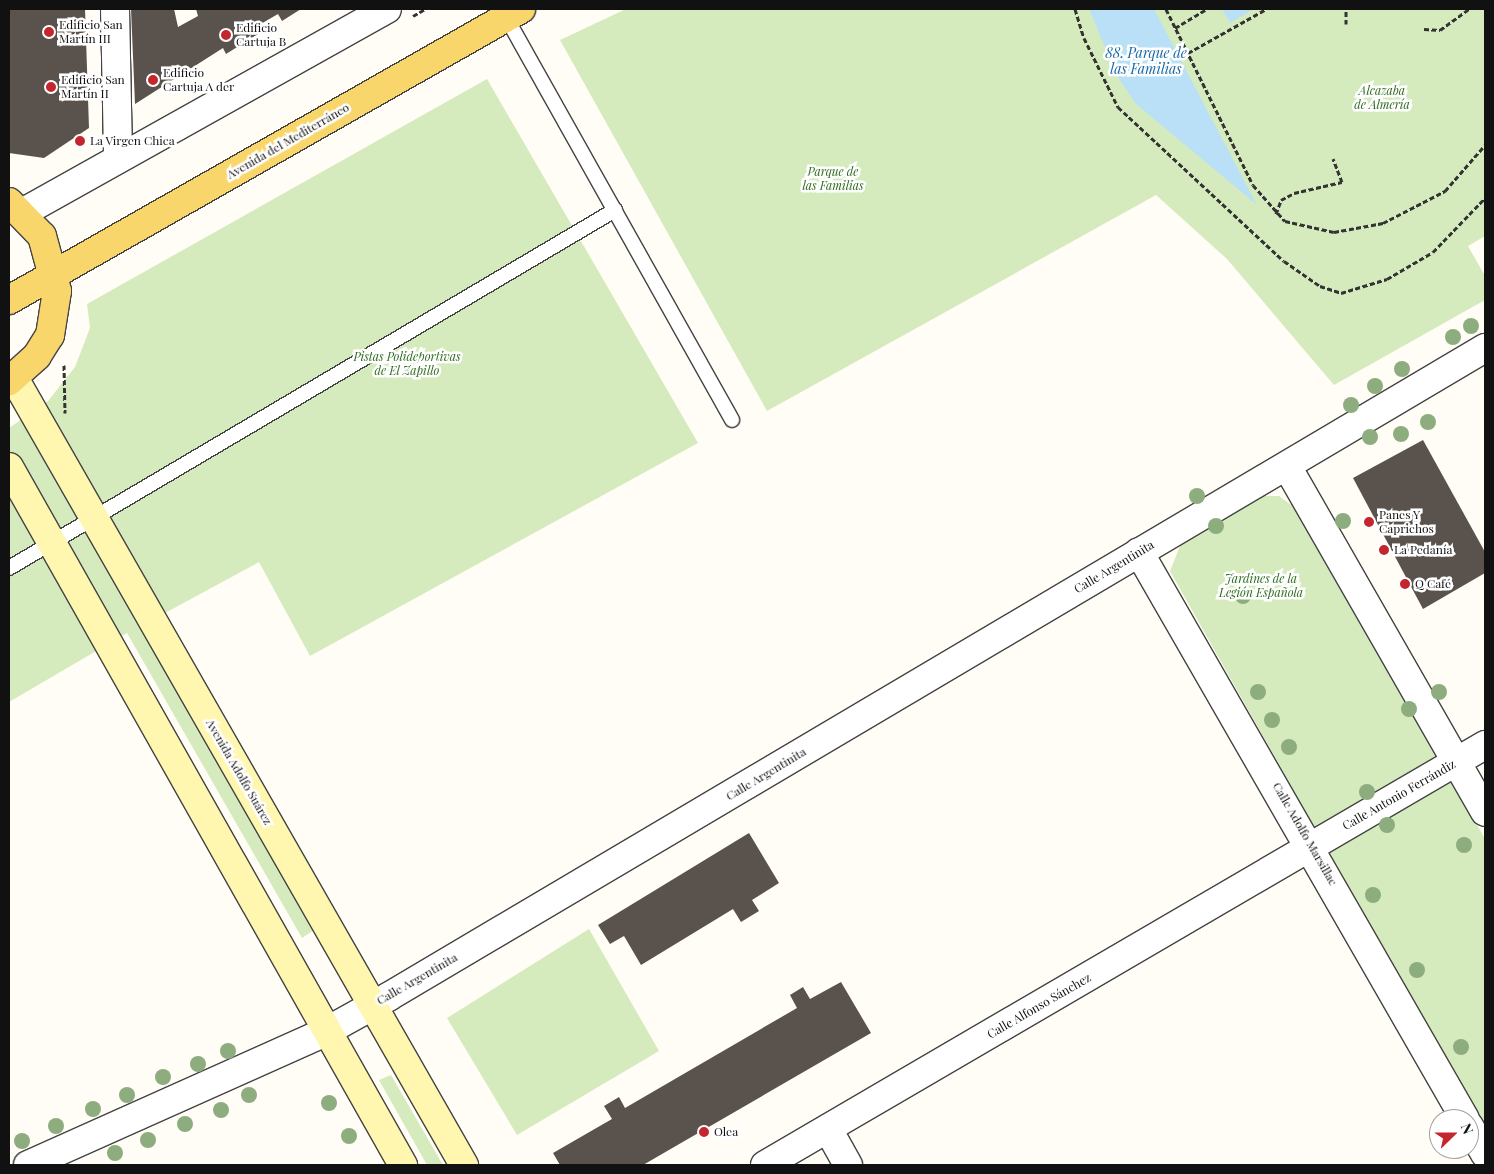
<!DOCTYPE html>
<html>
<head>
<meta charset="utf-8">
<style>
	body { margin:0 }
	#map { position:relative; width:1494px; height:1174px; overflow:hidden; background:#fffdf5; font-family:"Playfair Display",serif }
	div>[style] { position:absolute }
	.green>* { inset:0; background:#d5ebbd }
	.water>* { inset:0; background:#b9e0f7 }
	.building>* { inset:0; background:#5a524d }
	.path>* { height:3px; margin-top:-1.5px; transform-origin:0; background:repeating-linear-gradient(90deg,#333 0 5px,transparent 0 7.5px) }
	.roads { filter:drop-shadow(1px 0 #444) drop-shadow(-1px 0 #444) drop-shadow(0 1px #444) drop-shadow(0 -1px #444) }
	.lane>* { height:14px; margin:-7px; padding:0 7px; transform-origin:7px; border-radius:7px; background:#fff }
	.street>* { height:28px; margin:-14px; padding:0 14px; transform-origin:14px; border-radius:14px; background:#fff }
	.secondary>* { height:28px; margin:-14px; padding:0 14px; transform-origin:14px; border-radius:14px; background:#fff6b0 }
	.primary>* { height:28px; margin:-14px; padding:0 14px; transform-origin:14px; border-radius:14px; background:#f9d66b }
	.trees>* { width:16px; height:16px; margin:-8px; border-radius:50%; background:#8dad7f }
	.dots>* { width:14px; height:14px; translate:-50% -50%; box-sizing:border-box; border:2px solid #fff; border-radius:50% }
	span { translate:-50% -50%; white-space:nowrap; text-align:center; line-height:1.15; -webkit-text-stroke:5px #fff; paint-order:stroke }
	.poi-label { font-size:12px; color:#111 }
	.left { translate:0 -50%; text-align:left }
	.park-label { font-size:12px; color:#2f6b1f; font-style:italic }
	.street-label { font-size:12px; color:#111 }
	.water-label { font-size:14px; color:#1768a6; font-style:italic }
	.frame { position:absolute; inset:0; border:10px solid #111; pointer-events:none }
	.north { position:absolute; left:1429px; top:1109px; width:50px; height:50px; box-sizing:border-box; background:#fff; border:1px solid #a0a0a0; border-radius:50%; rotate:68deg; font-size:14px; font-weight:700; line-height:20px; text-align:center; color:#111 }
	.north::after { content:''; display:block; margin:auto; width:18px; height:22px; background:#c4262e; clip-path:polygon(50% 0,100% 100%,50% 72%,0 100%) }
</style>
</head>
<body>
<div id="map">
	<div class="green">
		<i style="clip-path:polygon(626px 9px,1485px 9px,1485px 236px,1468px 246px,1485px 276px,1485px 300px,1334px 385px,1227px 259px,1156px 195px,767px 411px,560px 40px)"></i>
		<i style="clip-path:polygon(487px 79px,698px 443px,310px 656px,259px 562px,141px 626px,317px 928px,302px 938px,127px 633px,9px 702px,9px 428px,48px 401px,75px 367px,90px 328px,87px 304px)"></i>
		<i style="clip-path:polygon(1263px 496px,1279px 496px,1305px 515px,1485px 839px,1485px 1131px,1170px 571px,1182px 541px)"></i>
		<i style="clip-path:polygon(589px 929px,659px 1051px,517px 1135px,447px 1018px)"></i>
		<i style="clip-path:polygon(391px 1075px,443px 1165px,427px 1165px,379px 1080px)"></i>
	</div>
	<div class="water">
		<i style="clip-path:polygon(1089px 9px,1154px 9px,1257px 205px,1136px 104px,1117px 76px)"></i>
		<i style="clip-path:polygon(1222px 9px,1254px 9px,1230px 23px)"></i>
	</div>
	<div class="building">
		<i style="clip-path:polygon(9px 9px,85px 9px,89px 128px,44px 158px,9px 153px)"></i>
		<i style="clip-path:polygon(131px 9px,174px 9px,178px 27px,198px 16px,196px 9px,301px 9px,282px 21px,278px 14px,259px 25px,263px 31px,226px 54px,223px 48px,135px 104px)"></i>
		<i style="clip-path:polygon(1423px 440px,1485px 552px,1485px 573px,1423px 609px,1353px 478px)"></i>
		<i style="clip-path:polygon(749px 833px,779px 883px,752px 900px,759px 911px,741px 922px,733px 909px,641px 965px,624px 936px,610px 944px,598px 925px)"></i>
		<i style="clip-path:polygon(841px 982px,871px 1033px,643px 1165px,560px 1165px,553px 1153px,612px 1119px,604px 1106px,619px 1097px,625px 1108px,797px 1008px,790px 995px,803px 987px,810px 999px)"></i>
	</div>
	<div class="path">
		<i style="left:1075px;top:9px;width:30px;rotate:73deg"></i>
		<i style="left:1084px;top:38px;width:77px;rotate:63.8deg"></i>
		<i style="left:1118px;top:107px;width:226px;rotate:42.9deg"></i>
		<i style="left:1284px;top:261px;width:44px;rotate:34.8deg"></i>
		<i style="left:1320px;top:286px;width:22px;rotate:18deg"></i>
		<i style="left:1341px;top:293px;width:48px;rotate:-16.9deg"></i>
		<i style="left:1387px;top:279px;width:53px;rotate:-30.4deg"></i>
		<i style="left:1433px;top:252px;width:75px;rotate:-46.1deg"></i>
		<i style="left:1166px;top:9px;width:196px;rotate:63.7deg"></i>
		<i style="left:1253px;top:185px;width:48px;rotate:48.4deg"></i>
		<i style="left:1285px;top:221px;width:50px;rotate:12.7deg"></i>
		<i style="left:1334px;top:232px;width:50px;rotate:-10.4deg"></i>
		<i style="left:1383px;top:223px;width:70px;rotate:-27.3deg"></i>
		<i style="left:1445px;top:191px;width:61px;rotate:-49deg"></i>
		<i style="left:413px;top:16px;width:14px;rotate:-30deg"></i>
		<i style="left:1346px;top:24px;width:15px;rotate:-90deg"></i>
		<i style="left:1175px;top:28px;width:37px;rotate:-31deg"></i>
		<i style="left:1424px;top:29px;width:16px;rotate:4deg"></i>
		<i style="left:1440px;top:30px;width:36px;rotate:-36deg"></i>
		<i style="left:1188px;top:53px;width:90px;rotate:-29.4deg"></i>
		<i style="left:1276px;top:214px;width:15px;rotate:-70deg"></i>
		<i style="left:1281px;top:200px;width:15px;rotate:-28deg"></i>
		<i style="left:1294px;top:193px;width:49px;rotate:-12.9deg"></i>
		<i style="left:1342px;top:182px;width:25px;rotate:-111deg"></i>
		<i style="left:64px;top:365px;width:48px;rotate:88.8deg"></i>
	</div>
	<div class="roads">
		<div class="lane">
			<i style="left:506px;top:17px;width:462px;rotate:60.7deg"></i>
			<i style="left:9px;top:568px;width:704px;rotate:-30.57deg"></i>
		</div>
		<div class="street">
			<i style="left:115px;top:9px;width:146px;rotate:88.8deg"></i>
			<i style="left:22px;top:213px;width:418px;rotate:-29.2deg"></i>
			<i style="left:1288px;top:468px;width:396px;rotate:60.2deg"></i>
			<i style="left:1139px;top:552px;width:654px;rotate:60.1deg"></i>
			<i style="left:1469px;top:1126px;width:32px;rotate:60deg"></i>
			<i style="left:828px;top:1129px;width:41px;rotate:60.9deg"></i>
			<i style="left:28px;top:1165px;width:328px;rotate:-24.1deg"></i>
			<i style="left:327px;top:1031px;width:70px;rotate:-29.1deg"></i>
			<i style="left:388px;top:997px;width:1275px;rotate:-30.61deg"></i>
			<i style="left:765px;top:1165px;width:834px;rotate:-30.26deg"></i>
		</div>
		<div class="secondary">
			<i style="left:14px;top:378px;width:907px;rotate:60.24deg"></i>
			<i style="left:9px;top:467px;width:802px;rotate:60.56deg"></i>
		</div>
		<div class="primary">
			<i style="left:9px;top:202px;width:47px;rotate:45.9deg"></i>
			<i style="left:42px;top:236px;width:57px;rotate:74.7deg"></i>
			<i style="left:57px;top:291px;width:45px;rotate:99deg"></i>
			<i style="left:50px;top:335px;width:25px;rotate:122deg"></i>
			<i style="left:37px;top:356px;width:38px;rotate:138deg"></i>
			<i style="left:9px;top:300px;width:589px;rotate:-29.61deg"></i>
		</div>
	</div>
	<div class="trees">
		<i style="left:1471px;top:326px"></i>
		<i style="left:1453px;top:337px"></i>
		<i style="left:1402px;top:369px"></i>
		<i style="left:1375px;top:386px"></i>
		<i style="left:1351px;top:405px"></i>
		<i style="left:1428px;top:422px"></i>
		<i style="left:1401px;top:434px"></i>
		<i style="left:1370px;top:437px"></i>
		<i style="left:1197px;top:496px"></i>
		<i style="left:1343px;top:521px"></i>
		<i style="left:1216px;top:526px"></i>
		<i style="left:1243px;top:596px"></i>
		<i style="left:1258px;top:692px"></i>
		<i style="left:1439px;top:692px"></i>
		<i style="left:1409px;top:709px"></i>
		<i style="left:1272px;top:720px"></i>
		<i style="left:1289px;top:747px"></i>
		<i style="left:1367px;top:792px"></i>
		<i style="left:1387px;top:825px"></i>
		<i style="left:1464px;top:845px"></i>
		<i style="left:1373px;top:895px"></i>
		<i style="left:1417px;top:970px"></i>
		<i style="left:1461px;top:1047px"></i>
		<i style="left:228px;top:1051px"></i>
		<i style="left:198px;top:1064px"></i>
		<i style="left:163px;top:1077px"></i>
		<i style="left:127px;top:1095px"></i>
		<i style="left:249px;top:1095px"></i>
		<i style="left:329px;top:1103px"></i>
		<i style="left:93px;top:1109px"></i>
		<i style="left:221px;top:1110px"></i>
		<i style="left:185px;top:1124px"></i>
		<i style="left:56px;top:1126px"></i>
		<i style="left:349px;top:1136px"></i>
		<i style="left:148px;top:1140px"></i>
		<i style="left:22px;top:1141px"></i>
		<i style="left:115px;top:1153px"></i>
	</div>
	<div class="dots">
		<i style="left:49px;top:32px;background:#c4262e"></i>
		<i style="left:226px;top:35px;background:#c4262e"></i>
		<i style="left:153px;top:80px;background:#c4262e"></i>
		<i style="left:51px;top:87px;background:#c4262e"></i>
		<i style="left:80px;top:141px;background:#c4262e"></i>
		<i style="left:1369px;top:522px;background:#c4262e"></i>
		<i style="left:1384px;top:550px;background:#c4262e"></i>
		<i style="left:1405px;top:584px;background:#c4262e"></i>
		<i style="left:704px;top:1132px;background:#c4262e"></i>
	</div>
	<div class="poi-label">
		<span class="left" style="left:59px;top:32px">Edificio San<br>Martín III</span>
		<span class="left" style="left:236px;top:35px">Edificio<br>Cartuja B</span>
		<span class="left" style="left:163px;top:80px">Edificio<br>Cartuja A der</span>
		<span class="left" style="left:61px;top:87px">Edificio San<br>Martín II</span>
		<span class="left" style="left:90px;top:141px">La Virgen Chica</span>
		<span class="left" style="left:1379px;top:522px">Panes Y<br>Caprichos</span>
		<span class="left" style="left:1394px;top:550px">La Pedanía</span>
		<span class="left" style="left:1415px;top:584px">Q Café</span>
		<span class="left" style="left:714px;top:1132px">Olea</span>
	</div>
	<div class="park-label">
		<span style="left:1382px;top:98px">Alcazaba<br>de Almería</span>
		<span style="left:833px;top:179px">Parque de<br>las Familias</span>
		<span style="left:407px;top:364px">Pistas Polideportivas<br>de El Zapillo</span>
		<span style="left:1261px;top:586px">Jardines de la<br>Legión Española</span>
	</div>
	<div class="street-label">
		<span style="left:288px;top:141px;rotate:-30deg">Avenida del Mediterráneo</span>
		<span style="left:1114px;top:567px;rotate:-31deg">Calle Argentinita</span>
		<span style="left:239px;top:772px;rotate:60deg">Avenida Adolfo Suárez</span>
		<span style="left:766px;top:774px;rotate:-31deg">Calle Argentinita</span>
		<span style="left:1399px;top:795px;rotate:-30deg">Calle Antonio Ferrándiz</span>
		<span style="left:1305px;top:834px;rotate:60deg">Calle Adolfo Marsillac</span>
		<span style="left:417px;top:979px;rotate:-30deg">Calle Argentinita</span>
		<span style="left:1039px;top:1006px;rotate:-30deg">Calle Alfonso Sánchez</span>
	</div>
	<div class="water-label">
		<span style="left:1146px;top:61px">88. Parque de<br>las Familias</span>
	</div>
	<div class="frame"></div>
	<div class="north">N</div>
</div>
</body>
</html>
